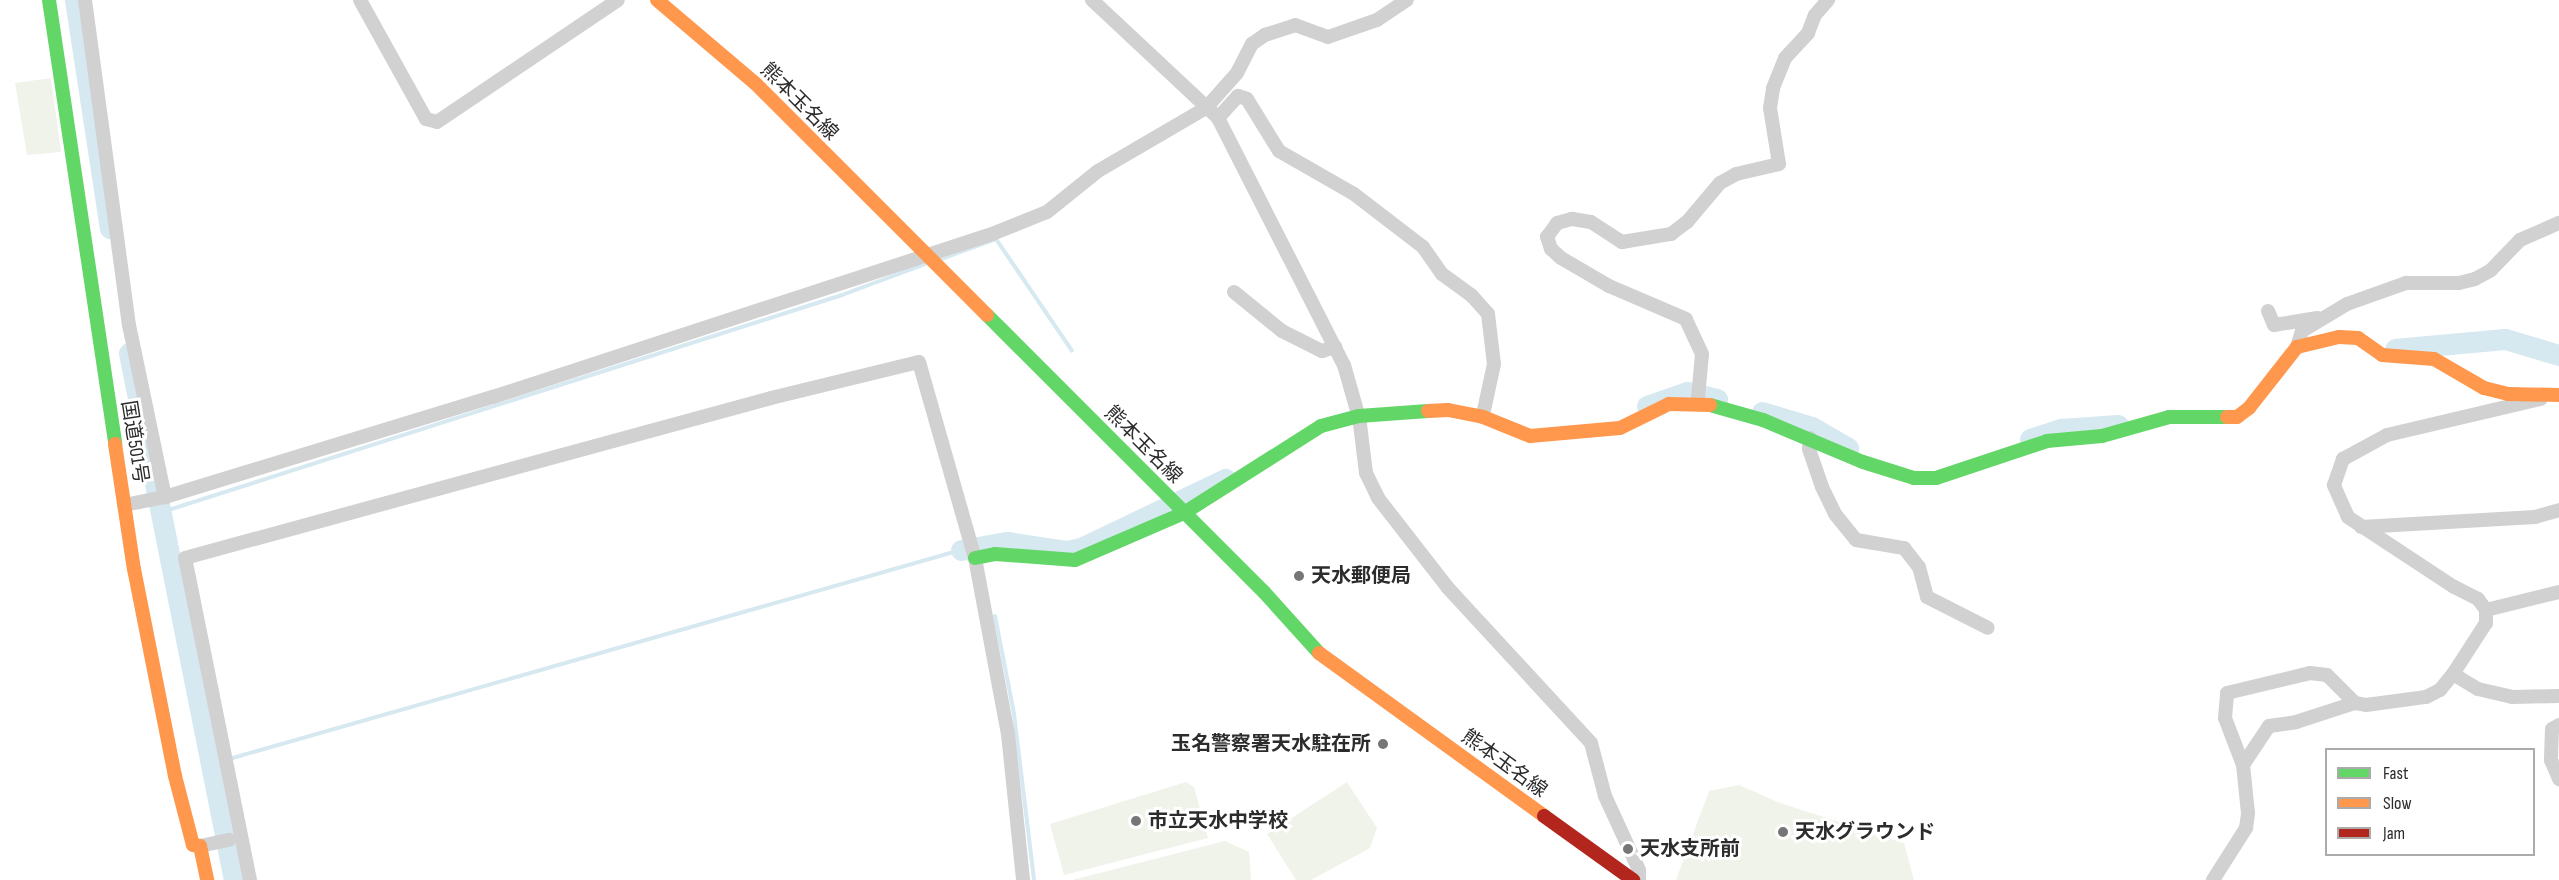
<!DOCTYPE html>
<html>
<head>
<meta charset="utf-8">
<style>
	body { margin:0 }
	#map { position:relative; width:2559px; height:880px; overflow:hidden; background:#fff; font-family:"Sofia Sans Condensed","Noto Sans JP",sans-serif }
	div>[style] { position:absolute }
	.green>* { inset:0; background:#f0f3ea }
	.stream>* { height:4px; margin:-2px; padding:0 2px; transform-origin:2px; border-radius:2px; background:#d6e8f0 }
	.river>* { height:21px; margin:-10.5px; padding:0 10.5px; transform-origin:10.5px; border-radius:10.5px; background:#d6e8f0 }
	.street>* { height:14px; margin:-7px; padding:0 7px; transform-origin:7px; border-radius:7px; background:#d1d1d1 }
	.fast>* { height:14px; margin:-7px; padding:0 7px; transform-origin:7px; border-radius:7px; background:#63d668 }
	.slow>* { height:14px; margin:-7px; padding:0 7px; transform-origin:7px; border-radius:7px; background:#ff974d }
	.jam>* { height:14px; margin:-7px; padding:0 7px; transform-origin:7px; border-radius:7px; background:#b3261e }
	.dots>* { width:16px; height:16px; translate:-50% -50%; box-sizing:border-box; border:3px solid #fff; border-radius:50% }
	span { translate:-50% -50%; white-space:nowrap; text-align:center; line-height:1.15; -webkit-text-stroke:6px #fff; paint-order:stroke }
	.street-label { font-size:20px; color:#2c2c2c }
	.poi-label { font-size:20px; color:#2c2c2c; font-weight:700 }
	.left { translate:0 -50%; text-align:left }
	.right { translate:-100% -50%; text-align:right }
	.legend { position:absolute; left:2325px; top:748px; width:210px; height:108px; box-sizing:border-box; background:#fff; border:2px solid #ababab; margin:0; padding:8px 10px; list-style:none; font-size:18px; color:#2c2c2c }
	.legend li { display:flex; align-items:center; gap:12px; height:30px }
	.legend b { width:30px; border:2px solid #ababab }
</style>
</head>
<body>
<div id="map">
	<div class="green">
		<i style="clip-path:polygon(51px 78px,61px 152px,27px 155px,15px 83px)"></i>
		<i style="clip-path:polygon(1186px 782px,1194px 787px,1208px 838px,1064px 875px,1050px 824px)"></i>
		<i style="clip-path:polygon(1347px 782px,1377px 828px,1370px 848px,1311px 880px,1296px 880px,1267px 834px)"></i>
		<i style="clip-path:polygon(1739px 785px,1780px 803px,1904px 843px,1914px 880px,1676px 880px,1709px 791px)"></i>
		<i style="clip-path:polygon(1225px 841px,1249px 852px,1251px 880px,1072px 880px)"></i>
	</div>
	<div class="stream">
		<i style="left:941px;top:259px;width:59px;rotate:-20deg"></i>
		<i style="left:996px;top:239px;width:135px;rotate:55.8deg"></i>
		<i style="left:159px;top:513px;width:717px;rotate:-17.7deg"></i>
		<i style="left:842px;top:295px;width:89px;rotate:-20.5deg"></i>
		<i style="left:995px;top:616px;width:100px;rotate:79deg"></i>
		<i style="left:1014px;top:714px;width:167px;rotate:83.1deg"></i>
		<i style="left:229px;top:759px;width:761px;rotate:-15.94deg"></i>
		<i style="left:213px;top:764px;width:9px;rotate:-18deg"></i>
	</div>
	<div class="river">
		<i style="left:75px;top:0;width:231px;rotate:81.3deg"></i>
		<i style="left:2395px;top:349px;width:110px;rotate:-5.2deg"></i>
		<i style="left:2505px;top:339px;width:56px;rotate:16.5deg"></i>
		<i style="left:129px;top:353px;width:537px;rotate:78.73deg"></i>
		<i style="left:1647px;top:406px;width:42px;rotate:-19.3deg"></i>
		<i style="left:1687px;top:392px;width:31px;rotate:13deg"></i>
		<i style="left:1762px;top:412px;width:52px;rotate:16.7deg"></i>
		<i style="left:1812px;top:427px;width:42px;rotate:30.3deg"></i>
		<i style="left:2030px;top:439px;width:33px;rotate:-18deg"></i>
		<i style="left:2061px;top:429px;width:57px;rotate:-4deg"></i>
		<i style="left:961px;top:550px;width:47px;rotate:-9.9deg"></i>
		<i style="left:1007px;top:542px;width:61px;rotate:8.5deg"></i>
		<i style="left:1067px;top:551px;width:14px;rotate:-12deg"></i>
		<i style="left:1081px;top:548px;width:160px;rotate:-25.6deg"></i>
	</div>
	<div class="street">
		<i style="left:85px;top:0;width:328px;rotate:82.3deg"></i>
		<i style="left:129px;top:325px;width:176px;rotate:78.2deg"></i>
		<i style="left:360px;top:0;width:136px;rotate:61deg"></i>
		<i style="left:426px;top:119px;width:11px;rotate:15deg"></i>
		<i style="left:437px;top:122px;width:218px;rotate:-34deg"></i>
		<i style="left:1092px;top:0;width:173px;rotate:43.1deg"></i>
		<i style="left:1218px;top:118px;width:277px;rotate:63deg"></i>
		<i style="left:1344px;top:365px;width:51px;rotate:74.1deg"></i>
		<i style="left:1218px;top:118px;width:30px;rotate:-48deg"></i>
		<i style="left:1238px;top:96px;width:9px;rotate:18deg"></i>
		<i style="left:1247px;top:99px;width:61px;rotate:58.4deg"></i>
		<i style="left:1279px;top:151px;width:86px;rotate:29.8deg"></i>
		<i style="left:1354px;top:194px;width:87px;rotate:37.5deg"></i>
		<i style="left:1423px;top:247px;width:33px;rotate:55deg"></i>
		<i style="left:1442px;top:274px;width:37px;rotate:36deg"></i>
		<i style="left:1472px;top:296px;width:24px;rotate:48deg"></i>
		<i style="left:1488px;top:314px;width:50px;rotate:83.2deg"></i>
		<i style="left:1494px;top:364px;width:52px;rotate:102.2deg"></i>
		<i style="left:1234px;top:292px;width:62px;rotate:39.1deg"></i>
		<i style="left:1282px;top:331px;width:45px;rotate:26.6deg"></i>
		<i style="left:1322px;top:351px;width:14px;rotate:-17deg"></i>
		<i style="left:2268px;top:311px;width:15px;rotate:67deg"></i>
		<i style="left:2274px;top:325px;width:44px;rotate:-9.2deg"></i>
		<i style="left:2297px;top:347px;width:17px;rotate:-73deg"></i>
		<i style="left:2302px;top:331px;width:52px;rotate:-31deg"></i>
		<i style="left:2347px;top:304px;width:63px;rotate:-19.6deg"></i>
		<i style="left:2406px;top:283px;width:53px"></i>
		<i style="left:2459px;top:283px;width:16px;rotate:-14deg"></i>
		<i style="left:2475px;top:279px;width:18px;rotate:-29deg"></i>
		<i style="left:2491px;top:270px;width:42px;rotate:-46deg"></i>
		<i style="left:2520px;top:240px;width:43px;rotate:-23.6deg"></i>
		<i style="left:1698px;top:398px;width:44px;rotate:-84.8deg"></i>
		<i style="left:1702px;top:354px;width:38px;rotate:-115deg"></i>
		<i style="left:1686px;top:319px;width:84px;rotate:-156.8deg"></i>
		<i style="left:1609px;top:286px;width:56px;rotate:-149.7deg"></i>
		<i style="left:1561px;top:258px;width:13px;rotate:-138deg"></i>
		<i style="left:1551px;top:249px;width:13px;rotate:-108deg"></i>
		<i style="left:1547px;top:237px;width:17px;rotate:-54deg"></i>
		<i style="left:1557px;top:223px;width:16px;rotate:-15deg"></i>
		<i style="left:1572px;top:219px;width:19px;rotate:9deg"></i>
		<i style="left:1591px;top:222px;width:37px;rotate:33deg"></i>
		<i style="left:1622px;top:242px;width:50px;rotate:-9.3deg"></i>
		<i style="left:1671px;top:234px;width:20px;rotate:-37deg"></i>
		<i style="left:1687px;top:222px;width:51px;rotate:-49.8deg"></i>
		<i style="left:1720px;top:183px;width:18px;rotate:-29deg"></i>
		<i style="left:1736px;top:174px;width:44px;rotate:-13.1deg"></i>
		<i style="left:1779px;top:164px;width:57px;rotate:-99.1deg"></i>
		<i style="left:1770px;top:108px;width:20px;rotate:-81deg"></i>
		<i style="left:1773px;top:88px;width:32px;rotate:-68deg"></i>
		<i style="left:1785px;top:58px;width:34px;rotate:-47deg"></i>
		<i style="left:1808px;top:33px;width:19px;rotate:-69deg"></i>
		<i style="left:1815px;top:15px;width:20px;rotate:-49deg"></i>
		<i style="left:1359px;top:416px;width:57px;rotate:83deg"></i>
		<i style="left:1366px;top:473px;width:28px;rotate:64deg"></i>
		<i style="left:1378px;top:498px;width:114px;rotate:52.1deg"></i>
		<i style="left:1448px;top:588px;width:211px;rotate:47.3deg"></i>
		<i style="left:1591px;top:743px;width:55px;rotate:75.2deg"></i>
		<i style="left:1605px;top:796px;width:81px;rotate:65.3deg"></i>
		<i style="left:1639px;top:870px;width:10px;rotate:90deg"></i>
		<i style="left:1810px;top:438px;width:11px;rotate:95deg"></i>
		<i style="left:1809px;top:449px;width:40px;rotate:71.1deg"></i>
		<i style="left:1822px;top:487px;width:30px;rotate:64deg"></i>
		<i style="left:1835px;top:514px;width:33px;rotate:51deg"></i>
		<i style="left:1856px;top:540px;width:49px;rotate:9.5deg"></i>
		<i style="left:1904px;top:548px;width:24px;rotate:52deg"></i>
		<i style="left:1919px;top:567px;width:31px;rotate:75deg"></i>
		<i style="left:1927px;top:597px;width:68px;rotate:26.9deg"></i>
		<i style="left:124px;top:505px;width:42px;rotate:-11deg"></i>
		<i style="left:165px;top:497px;width:343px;rotate:-17deg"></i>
		<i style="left:493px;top:397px;width:525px;rotate:-18.09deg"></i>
		<i style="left:992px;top:234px;width:59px;rotate:-21.8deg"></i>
		<i style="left:1047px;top:212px;width:65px;rotate:-38.8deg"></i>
		<i style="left:1098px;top:171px;width:125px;rotate:-30.3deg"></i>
		<i style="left:1206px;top:108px;width:47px;rotate:-48.5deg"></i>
		<i style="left:1237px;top:73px;width:33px;rotate:-63deg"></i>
		<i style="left:1252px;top:44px;width:16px;rotate:-35deg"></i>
		<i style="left:1265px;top:35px;width:32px;rotate:-18deg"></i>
		<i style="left:1295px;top:25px;width:35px;rotate:20deg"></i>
		<i style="left:1328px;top:37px;width:52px;rotate:-19.1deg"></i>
		<i style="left:1377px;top:20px;width:36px;rotate:-34deg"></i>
		<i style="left:2361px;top:527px;width:174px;rotate:-3.3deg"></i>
		<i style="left:2535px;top:517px;width:25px;rotate:-16deg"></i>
		<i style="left:2486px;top:610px;width:75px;rotate:-13.9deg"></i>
		<i style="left:2453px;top:674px;width:29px;rotate:31deg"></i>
		<i style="left:2478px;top:689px;width:35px;rotate:13deg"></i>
		<i style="left:2512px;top:697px;width:47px;rotate:-1.2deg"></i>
		<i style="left:2559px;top:725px;width:8px;rotate:150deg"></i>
		<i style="left:2552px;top:729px;width:31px;rotate:92deg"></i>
		<i style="left:2551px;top:760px;width:21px;rotate:67deg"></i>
		<i style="left:2243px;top:765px;width:47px;rotate:-56.3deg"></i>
		<i style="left:2269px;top:726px;width:27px;rotate:-8deg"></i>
		<i style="left:2296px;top:722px;width:62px;rotate:-17.9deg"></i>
		<i style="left:200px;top:846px;width:30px;rotate:-12deg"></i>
		<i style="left:250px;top:880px;width:328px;rotate:-101.4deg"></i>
		<i style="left:185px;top:558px;width:607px;rotate:-15.27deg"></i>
		<i style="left:771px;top:398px;width:152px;rotate:-13.7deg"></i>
		<i style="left:919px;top:362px;width:204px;rotate:74.1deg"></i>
		<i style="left:975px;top:558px;width:179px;rotate:79.4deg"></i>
		<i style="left:1008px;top:734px;width:147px;rotate:84.1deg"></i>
		<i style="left:2213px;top:880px;width:62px;rotate:-57.6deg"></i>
		<i style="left:2246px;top:828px;width:15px;rotate:-82deg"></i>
		<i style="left:2248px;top:813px;width:48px;rotate:-95.9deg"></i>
		<i style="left:2243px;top:765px;width:50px;rotate:-111deg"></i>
		<i style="left:2225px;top:718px;width:25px;rotate:-85deg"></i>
		<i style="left:2227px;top:693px;width:85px;rotate:-13.5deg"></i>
		<i style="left:2310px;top:673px;width:17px;rotate:7deg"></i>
		<i style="left:2327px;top:675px;width:40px;rotate:45deg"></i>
		<i style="left:2355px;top:703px;width:11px;rotate:10deg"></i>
		<i style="left:2366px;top:705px;width:61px;rotate:-7.6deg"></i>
		<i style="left:2426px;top:697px;width:16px;rotate:-27deg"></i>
		<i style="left:2440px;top:690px;width:21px;rotate:-51deg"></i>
		<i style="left:2453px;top:674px;width:61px;rotate:-57.1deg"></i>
		<i style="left:2486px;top:623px;width:13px;rotate:-90deg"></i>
		<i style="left:2486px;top:610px;width:14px;rotate:-126deg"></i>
		<i style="left:2478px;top:599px;width:27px;rotate:-153deg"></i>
		<i style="left:2454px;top:587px;width:127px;rotate:-146.6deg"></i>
		<i style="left:2348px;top:517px;width:35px;rotate:-114deg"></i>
		<i style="left:2334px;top:485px;width:28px;rotate:-71deg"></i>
		<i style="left:2343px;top:459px;width:50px;rotate:-28.6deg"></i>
		<i style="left:2387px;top:435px;width:158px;rotate:-13.2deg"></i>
	</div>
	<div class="fast">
		<i style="left:49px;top:0;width:449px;rotate:81.5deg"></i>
		<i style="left:987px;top:315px;width:392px;rotate:45deg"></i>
		<i style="left:1264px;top:592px;width:82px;rotate:48deg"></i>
		<i style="left:1710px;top:405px;width:55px;rotate:15.8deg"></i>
		<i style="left:1763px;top:420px;width:108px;rotate:22.8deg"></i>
		<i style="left:1863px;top:462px;width:53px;rotate:17.4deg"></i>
		<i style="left:1914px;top:478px;width:22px"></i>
		<i style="left:1936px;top:478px;width:117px;rotate:-18.4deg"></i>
		<i style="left:2047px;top:441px;width:55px;rotate:-5.2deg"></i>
		<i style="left:2102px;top:436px;width:70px;rotate:-15.8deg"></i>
		<i style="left:2169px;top:417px;width:58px"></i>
		<i style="left:975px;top:558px;width:20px;rotate:-11deg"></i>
		<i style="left:995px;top:554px;width:80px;rotate:4.3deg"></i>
		<i style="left:1075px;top:560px;width:119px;rotate:-23.3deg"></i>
		<i style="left:1184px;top:513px;width:162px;rotate:-32.4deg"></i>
		<i style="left:1321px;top:426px;width:39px;rotate:-15deg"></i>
		<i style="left:1359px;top:416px;width:69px;rotate:-4.1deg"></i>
	</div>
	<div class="slow">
		<i style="left:657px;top:0;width:128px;rotate:40.3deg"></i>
		<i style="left:755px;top:83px;width:328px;rotate:45deg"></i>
		<i style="left:1428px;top:411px;width:20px;rotate:-3deg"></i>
		<i style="left:1448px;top:410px;width:36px;rotate:11deg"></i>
		<i style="left:1483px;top:417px;width:51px;rotate:22deg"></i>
		<i style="left:1530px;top:436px;width:90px;rotate:-5.1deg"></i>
		<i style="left:1620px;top:428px;width:55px;rotate:-26.1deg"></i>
		<i style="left:1669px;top:404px;width:41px;rotate:1.4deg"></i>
		<i style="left:2227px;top:417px;width:10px"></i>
		<i style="left:2237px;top:417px;width:15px;rotate:-37deg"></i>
		<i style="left:2249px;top:408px;width:78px;rotate:-51.8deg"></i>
		<i style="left:2297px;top:347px;width:43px;rotate:-13.4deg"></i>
		<i style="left:2339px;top:337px;width:19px;rotate:3deg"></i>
		<i style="left:2358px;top:338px;width:29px;rotate:35deg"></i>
		<i style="left:2382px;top:355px;width:52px;rotate:4.4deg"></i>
		<i style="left:2434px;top:359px;width:58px;rotate:30.1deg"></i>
		<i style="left:2484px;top:388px;width:25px;rotate:14deg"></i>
		<i style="left:2508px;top:394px;width:51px;rotate:1.1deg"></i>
		<i style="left:115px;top:444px;width:126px;rotate:81.4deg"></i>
		<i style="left:134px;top:569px;width:211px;rotate:78.8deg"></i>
		<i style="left:175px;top:776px;width:71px;rotate:75.4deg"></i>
		<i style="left:193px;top:845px;width:7px;rotate:8deg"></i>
		<i style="left:200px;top:846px;width:35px;rotate:78deg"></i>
		<i style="left:1319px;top:653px;width:278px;rotate:35.9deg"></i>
	</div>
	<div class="jam">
		<i style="left:1544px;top:816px;width:110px;rotate:35.7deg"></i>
	</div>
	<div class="dots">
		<i style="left:1299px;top:576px;background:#767676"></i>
		<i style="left:1383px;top:744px;background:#767676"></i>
		<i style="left:1136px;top:821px;background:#767676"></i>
		<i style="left:1783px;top:832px;background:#767676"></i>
		<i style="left:1628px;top:849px;background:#767676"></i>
	</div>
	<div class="street-label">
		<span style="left:799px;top:102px;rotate:45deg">熊本玉名線</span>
		<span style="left:134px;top:442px;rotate:81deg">国道501号</span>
		<span style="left:1143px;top:445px;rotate:45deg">熊本玉名線</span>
		<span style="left:1504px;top:764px;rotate:36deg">熊本玉名線</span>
	</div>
	<div class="poi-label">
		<span class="left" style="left:1311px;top:576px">天水郵便局</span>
		<span class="right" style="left:1371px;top:744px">玉名警察署天水駐在所</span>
		<span class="left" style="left:1148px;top:821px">市立天水中学校</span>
		<span class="left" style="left:1795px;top:832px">天水グラウンド</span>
		<span class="left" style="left:1640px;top:849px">天水支所前</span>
	</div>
	<ul class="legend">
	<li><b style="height:8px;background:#63d668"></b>Fast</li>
	<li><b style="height:8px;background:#ff974d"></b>Slow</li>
	<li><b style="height:8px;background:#b3261e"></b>Jam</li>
	</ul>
</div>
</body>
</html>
